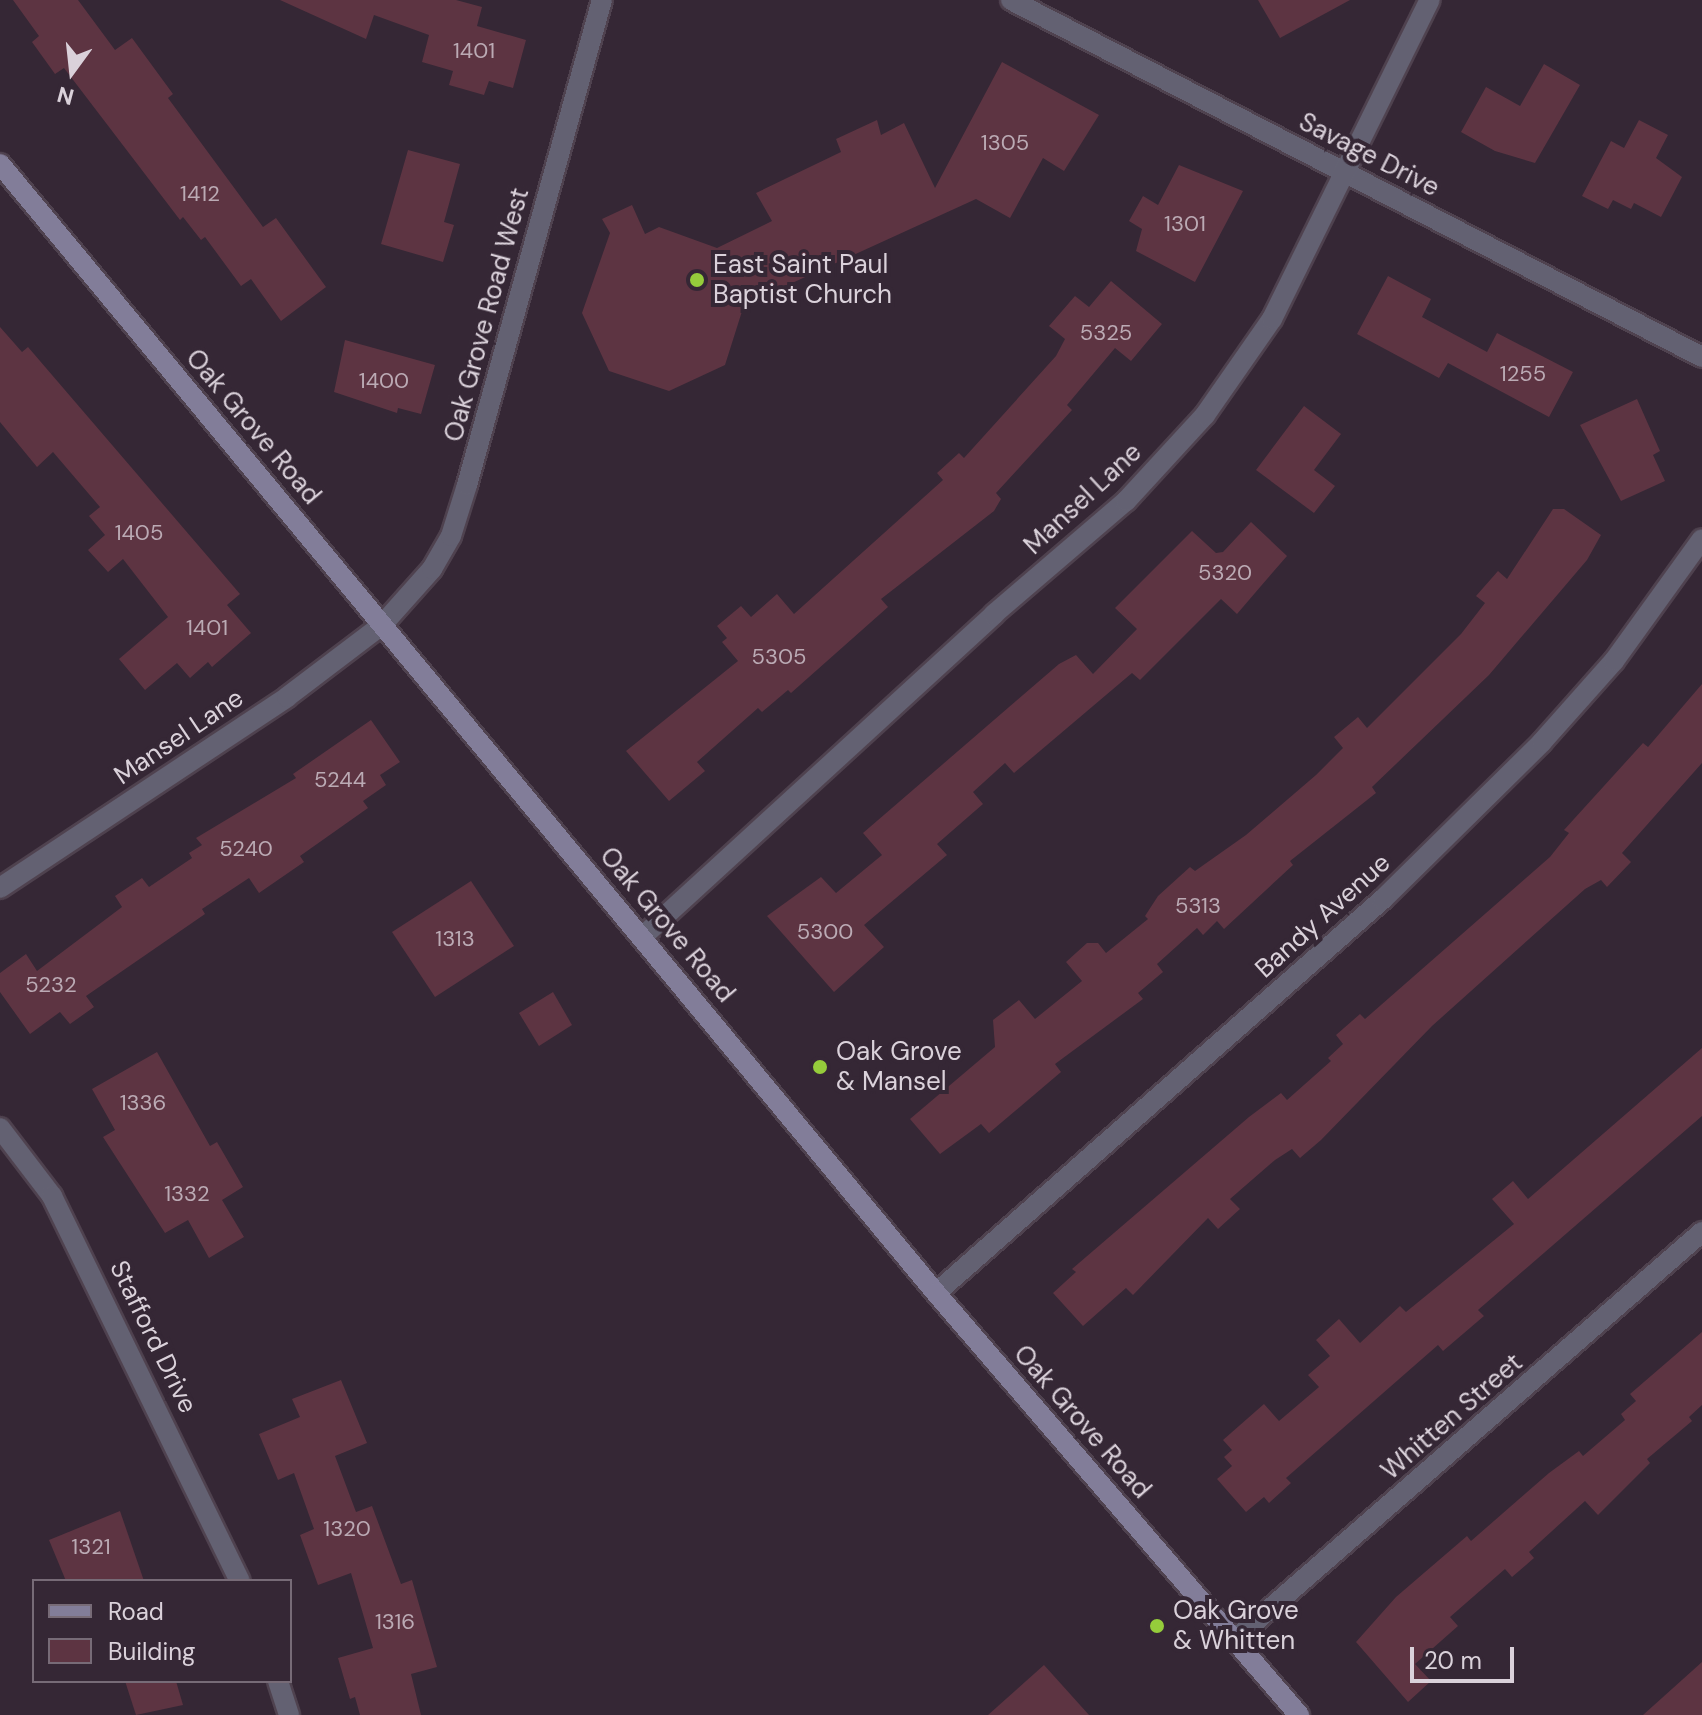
<!DOCTYPE html>
<html>
<head>
<meta charset="utf-8">
<style>
	body { margin:0 }
	#map { position:relative; width:1702px; height:1715px; overflow:hidden; background:#352735; font-family:"DM Sans",sans-serif }
	div>[style] { position:absolute }
	.building>* { inset:0; background:#5d3442 }
	.roads { filter:drop-shadow(2px 0 #4f424f) drop-shadow(-2px 0 #4f424f) drop-shadow(0 2px #4f424f) drop-shadow(0 -2px #4f424f) }
	.street>* { height:20px; margin:-10px; padding:0 10px; transform-origin:10px; border-radius:10px; background:#636172 }
	.secondary>* { height:20px; margin:-10px; padding:0 10px; transform-origin:10px; border-radius:10px; background:#827d99 }
	.dots>* { width:22px; height:22px; translate:-50% -50%; box-sizing:border-box; border:4px solid #352735; border-radius:50% }
	span { translate:-50% -50%; white-space:nowrap; text-align:center; line-height:1.15; -webkit-text-stroke:8px #352735; paint-order:stroke }
	.number-label { font-size:22px; color:#bbaab4 }
	.number-label span { -webkit-text-stroke-width:0 }
	.street-label { font-size:26px; color:#dad1da }
	.poi-label { font-size:26px; color:#dad1da }
	.left { translate:0 -50%; text-align:left }
	.legend { position:absolute; left:32px; top:1579px; width:260px; height:104px; box-sizing:border-box; background:#352735; border:2px solid #776b77; margin:0; padding:10px 14px; list-style:none; font-size:24px; color:#dad1da }
	.legend li { display:flex; align-items:center; gap:16px; height:40px }
	.legend b { width:40px; border:2px solid #776b77 }
	.north { position:absolute; left:32px; top:32px; width:80px; height:80px; -webkit-text-stroke:6px #352735; paint-order:stroke; rotate:195deg; font-size:22px; font-weight:700; line-height:32px; text-align:center; color:#dad1da }
	.north::after { content:''; display:block; margin:auto; width:28px; height:36px; background:#dad1da; clip-path:polygon(50% 0,100% 100%,50% 72%,0 100%) }
	.scale { position:absolute; left:1410px; top:1647px; width:104px; height:36px; box-sizing:border-box; border:4px solid #dad1da; border-top:0; padding-left:10px; font-size:24px; line-height:28px; white-space:nowrap; color:#dad1da; -webkit-text-stroke:6px #352735; paint-order:stroke }
</style>
</head>
<body>
<div id="map">
	<div class="building">
		<i style="clip-path:polygon(13px 0,78px 0,115px 50px,132px 38px,173px 94px,168px 98px,263px 227px,276px 218px,326px 287px,281px 321px,251px 279px,241px 286px,205px 237px,201px 240px,183px 217px,180px 220px,64px 68px,55px 74px,32px 42px,39px 36px)"></i>
		<i style="clip-path:polygon(280px 0,456px 0,482px 7px,477px 26px,526px 40px,513px 88px,489px 81px,484px 95px,449px 85px,453px 71px,422px 62px,429px 35px,374px 15px,366px 39px)"></i>
		<i style="clip-path:polygon(1258px 0,1350px 0,1280px 38px)"></i>
		<i style="clip-path:polygon(1002px 62px,1099px 115px,1064px 171px,1043px 158px,1010px 218px,976px 199px,744px 305px,725px 365px,669px 391px,609px 371px,582px 313px,610px 233px,602px 219px,632px 205px,645px 234px,659px 227px,717px 248px,772px 221px,756px 193px,841px 152px,836px 139px,877px 120px,881px 135px,904px 123px,935px 188px)"></i>
		<i style="clip-path:polygon(1544px 64px,1580px 85px,1535px 163px,1495px 151px,1461px 132px,1486px 87px,1520px 106px)"></i>
		<i style="clip-path:polygon(1639px 120px,1668px 135px,1656px 158px,1682px 177px,1661px 217px,1634px 203px,1631px 209px,1613px 200px,1608px 209px,1582px 196px,1611px 141px,1624px 148px)"></i>
		<i style="clip-path:polygon(408px 150px,460px 164px,444px 222px,454px 225px,443px 262px,381px 244px)"></i>
		<i style="clip-path:polygon(1179px 165px,1243px 191px,1195px 282px,1136px 251px,1142px 229px,1129px 221px,1143px 196px,1158px 205px)"></i>
		<i style="clip-path:polygon(1388px 276px,1431px 299px,1422px 317px,1487px 352px,1497px 333px,1573px 372px,1549px 417px,1448px 363px,1439px 378px,1357px 334px)"></i>
		<i style="clip-path:polygon(1111px 281px,1162px 324px,1131px 361px,1115px 348px,1067px 405px,1072px 410px,996px 493px,1001px 499px,994px 511px,881px 599px,888px 607px,791px 693px,788px 690px,762px 712px,758px 708px,697px 762px,705px 771px,669px 801px,626px 751px,738px 661px,722px 642px,727px 638px,717px 626px,741px 606px,751px 617px,777px 594px,794px 614px,943px 480px,937px 473px,959px 453px,964px 458px,1056px 356px,1065px 339px,1049px 326px,1075px 296px,1089px 307px)"></i>
		<i style="clip-path:polygon(0 327px,22px 352px,28px 347px,240px 594px,227px 605px,251px 633px,212px 667px,208px 662px,190px 678px,177px 663px,145px 690px,119px 659px,168px 617px,123px 559px,108px 572px,88px 550px,105px 535px,89px 516px,100px 507px,53px 452px,37px 467px,0 422px)"></i>
		<i style="clip-path:polygon(345px 340px,435px 365px,421px 414px,398px 408px,397px 413px,334px 392px)"></i>
		<i style="clip-path:polygon(1637px 399px,1660px 451px,1653px 455px,1665px 481px,1621px 501px,1580px 425px)"></i>
		<i style="clip-path:polygon(1304px 406px,1341px 434px,1314px 470px,1335px 486px,1314px 513px,1256px 470px)"></i>
		<i style="clip-path:polygon(1553px 509px,1564px 509px,1601px 535px,1587px 560px,1489px 675px,1372px 787px,1376px 793px,1290px 861px,1293px 865px,1224px 929px,1217px 921px,1203px 935px,1197px 928px,1157px 964px,1163px 972px,1138px 993px,1143px 999px,1055px 1064px,1061px 1072px,989px 1133px,981px 1124px,940px 1154px,910px 1119px,995px 1047px,993px 1020px,1019px 1000px,1035px 1019px,1082px 981px,1066px 962px,1087px 943px,1098px 943px,1106px 953px,1148px 919px,1145px 916px,1158px 896px,1190px 867px,1195px 871px,1246px 835px,1316px 775px,1343px 748px,1334px 737px,1358px 717px,1367px 728px,1461px 634px,1485px 603px,1476px 596px,1498px 571px,1507px 579px)"></i>
		<i style="clip-path:polygon(1251px 522px,1287px 556px,1261px 586px,1237px 614px,1221px 599px,1140px 680px,1132px 673px,1014px 773px,1005px 763px,973px 792px,983px 804px,937px 844px,947px 855px,864px 925px,884px 947px,834px 992px,767px 916px,821px 877px,836px 893px,882px 855px,863px 833px,1059px 664px,1076px 655px,1093px 674px,1137px 629px,1115px 608px,1192px 531px,1216px 553px,1223px 552px)"></i>
		<i style="clip-path:polygon(1702px 684px,1702px 763px,1622px 853px,1631px 862px,1607px 887px,1601px 880px,1585px 889px,1432px 1026px,1321px 1140px,1300px 1158px,1292px 1149px,1275px 1160px,1230px 1199px,1240px 1209px,1218px 1229px,1208px 1218px,1133px 1295px,1126px 1288px,1083px 1326px,1053px 1293px,1076px 1272px,1072px 1269px,1249px 1117px,1281px 1093px,1287px 1100px,1331px 1061px,1328px 1058px,1343px 1044px,1336px 1035px,1360px 1014px,1365px 1019px,1550px 857px,1569px 833px,1564px 830px,1643px 743px,1648px 747px)"></i>
		<i style="clip-path:polygon(371px 720px,400px 762px,380px 775px,386px 785px,363px 801px,368px 808px,300px 856px,304px 862px,259px 893px,249px 878px,202px 909px,205px 914px,86px 996px,94px 1007px,70px 1024px,60px 1012px,30px 1034px,0 992px,0 973px,26px 954px,37px 971px,122px 907px,115px 896px,142px 878px,149px 887px,192px 858px,189px 853px,202px 845px,196px 838px,296px 778px,293px 774px)"></i>
		<i style="clip-path:polygon(471px 881px,514px 946px,435px 997px,392px 932px)"></i>
		<i style="clip-path:polygon(553px 992px,572px 1025px,539px 1046px,519px 1013px)"></i>
		<i style="clip-path:polygon(1702px 1048px,1702px 1116px,1478px 1310px,1484px 1316px,1443px 1351px,1438px 1345px,1286px 1478px,1291px 1483px,1269px 1503px,1264px 1497px,1246px 1512px,1217px 1479px,1232px 1466px,1224px 1457px,1232px 1450px,1223px 1440px,1264px 1404px,1279px 1421px,1319px 1387px,1308px 1375px,1330px 1356px,1316px 1340px,1339px 1319px,1360px 1343px,1400px 1306px,1406px 1312px,1514px 1224px,1492px 1199px,1513px 1181px,1528px 1199px)"></i>
		<i style="clip-path:polygon(157px 1052px,210px 1146px,217px 1142px,243px 1187px,222px 1200px,244px 1237px,209px 1258px,188px 1220px,165px 1233px,103px 1137px,115px 1130px,92px 1089px)"></i>
		<i style="clip-path:polygon(1702px 1332px,1702px 1405px,1689px 1417px,1692px 1421px,1647px 1459px,1650px 1463px,1598px 1515px,1585px 1501px,1529px 1552px,1534px 1558px,1512px 1577px,1505px 1569px,1450px 1617px,1458px 1626px,1415px 1664px,1431px 1681px,1408px 1702px,1356px 1642px,1396px 1597px,1467px 1536px,1471px 1541px,1549px 1473px,1579px 1451px,1583px 1456px,1625px 1420px,1621px 1414px,1636px 1401px,1630px 1394px)"></i>
		<i style="clip-path:polygon(341px 1380px,367px 1443px,335px 1456px,356px 1512px,372px 1506px,401px 1584px,412px 1580px,437px 1667px,411px 1674px,421px 1715px,360px 1715px,355px 1697px,350px 1699px,338px 1658px,373px 1648px,351px 1573px,318px 1585px,300px 1535px,314px 1529px,294px 1473px,278px 1480px,259px 1434px,300px 1417px,292px 1399px)"></i>
		<i style="clip-path:polygon(120px 1511px,144px 1581px,66px 1581px,49px 1540px)"></i>
		<i style="clip-path:polygon(1702px 1662px,1702px 1715px,1643px 1715px)"></i>
		<i style="clip-path:polygon(1044px 1665px,1089px 1715px,988px 1715px)"></i>
		<i style="clip-path:polygon(125px 1681px,176px 1681px,183px 1705px,136px 1715px)"></i>
	</div>
	<div class="roads">
		<div class="street">
			<i style="left:1011px;top:0;width:778px;rotate:27.32deg"></i>
			<i style="left:0;top:888px;width:345px;rotate:-33.6deg"></i>
			<i style="left:287px;top:697px;width:121px;rotate:-37.2deg"></i>
			<i style="left:383px;top:624px;width:74px;rotate:-48.3deg"></i>
			<i style="left:432px;top:569px;width:38px;rotate:-60deg"></i>
			<i style="left:451px;top:536px;width:53px;rotate:-72.6deg"></i>
			<i style="left:467px;top:485px;width:503px;rotate:-74.45deg"></i>
			<i style="left:642px;top:937px;width:478px;rotate:-42.5deg"></i>
			<i style="left:994px;top:614px;width:174px;rotate:-40.6deg"></i>
			<i style="left:1126px;top:501px;width:117px;rotate:-47.4deg"></i>
			<i style="left:1205px;top:415px;width:117px;rotate:-55.1deg"></i>
			<i style="left:1272px;top:319px;width:356px;rotate:-63.7deg"></i>
			<i style="left:0;top:1128px;width:86px;rotate:52.6deg"></i>
			<i style="left:52px;top:1196px;width:428px;rotate:64deg"></i>
			<i style="left:936px;top:1293px;width:596px;rotate:-41.39deg"></i>
			<i style="left:1383px;top:899px;width:223px;rotate:-44.6deg"></i>
			<i style="left:1542px;top:742px;width:108px;rotate:-48.4deg"></i>
			<i style="left:1614px;top:661px;width:150px;rotate:-54.2deg"></i>
			<i style="left:1234px;top:1640px;width:621px;rotate:-41.08deg"></i>
			<i style="left:278px;top:1681px;width:36px;rotate:72deg"></i>
		</div>
		<div class="secondary">
			<i style="left:0;top:164px;width:1467px;rotate:50.34deg"></i>
			<i style="left:936px;top:1293px;width:557px;rotate:49.3deg"></i>
		</div>
	</div>
	<div class="dots">
		<i style="left:697px;top:280px;background:#95cc3b"></i>
		<i style="left:820px;top:1067px;background:#95cc3b"></i>
		<i style="left:1157px;top:1626px;background:#95cc3b"></i>
	</div>
	<div class="number-label">
		<span style="left:474px;top:51px">1401</span>
		<span style="left:1005px;top:143px">1305</span>
		<span style="left:200px;top:194px">1412</span>
		<span style="left:1185px;top:224px">1301</span>
		<span style="left:1106px;top:333px">5325</span>
		<span style="left:1523px;top:374px">1255</span>
		<span style="left:384px;top:381px">1400</span>
		<span style="left:139px;top:533px">1405</span>
		<span style="left:1225px;top:573px">5320</span>
		<span style="left:207px;top:628px">1401</span>
		<span style="left:779px;top:657px">5305</span>
		<span style="left:340px;top:780px">5244</span>
		<span style="left:246px;top:849px">5240</span>
		<span style="left:1198px;top:906px">5313</span>
		<span style="left:825px;top:932px">5300</span>
		<span style="left:455px;top:939px">1313</span>
		<span style="left:51px;top:985px">5232</span>
		<span style="left:143px;top:1103px">1336</span>
		<span style="left:187px;top:1194px">1332</span>
		<span style="left:347px;top:1529px">1320</span>
		<span style="left:91px;top:1547px">1321</span>
		<span style="left:395px;top:1622px">1316</span>
	</div>
	<div class="street-label">
		<span style="left:1369px;top:155px;rotate:27deg">Savage Drive</span>
		<span style="left:487px;top:315px;rotate:-75deg">Oak Grove Road West</span>
		<span style="left:253px;top:427px;rotate:50deg">Oak Grove Road</span>
		<span style="left:1083px;top:499px;rotate:-43deg">Mansel Lane</span>
		<span style="left:179px;top:737px;rotate:-34deg">Mansel Lane</span>
		<span style="left:1323px;top:916px;rotate:-42deg">Bandy Avenue</span>
		<span style="left:667px;top:925px;rotate:50deg">Oak Grove Road</span>
		<span style="left:153px;top:1337px;rotate:64deg">Stafford Drive</span>
		<span style="left:1452px;top:1417px;rotate:-41deg">Whitten Street</span>
		<span style="left:1082px;top:1422px;rotate:49deg">Oak Grove Road</span>
	</div>
	<div class="poi-label">
		<span class="left" style="left:713px;top:280px">East Saint Paul<br>Baptist Church</span>
		<span class="left" style="left:836px;top:1067px">Oak Grove<br>&amp; Mansel</span>
		<span class="left" style="left:1173px;top:1626px">Oak Grove<br>&amp; Whitten</span>
	</div>
	<ul class="legend">
	<li><b style="height:10px;background:#827d99"></b>Road</li>
	<li><b style="height:22px;background:#5d3442"></b>Building</li>
	</ul>
	<div class="north">N</div>
	<div class="scale">20 m</div>
</div>
</body>
</html>
